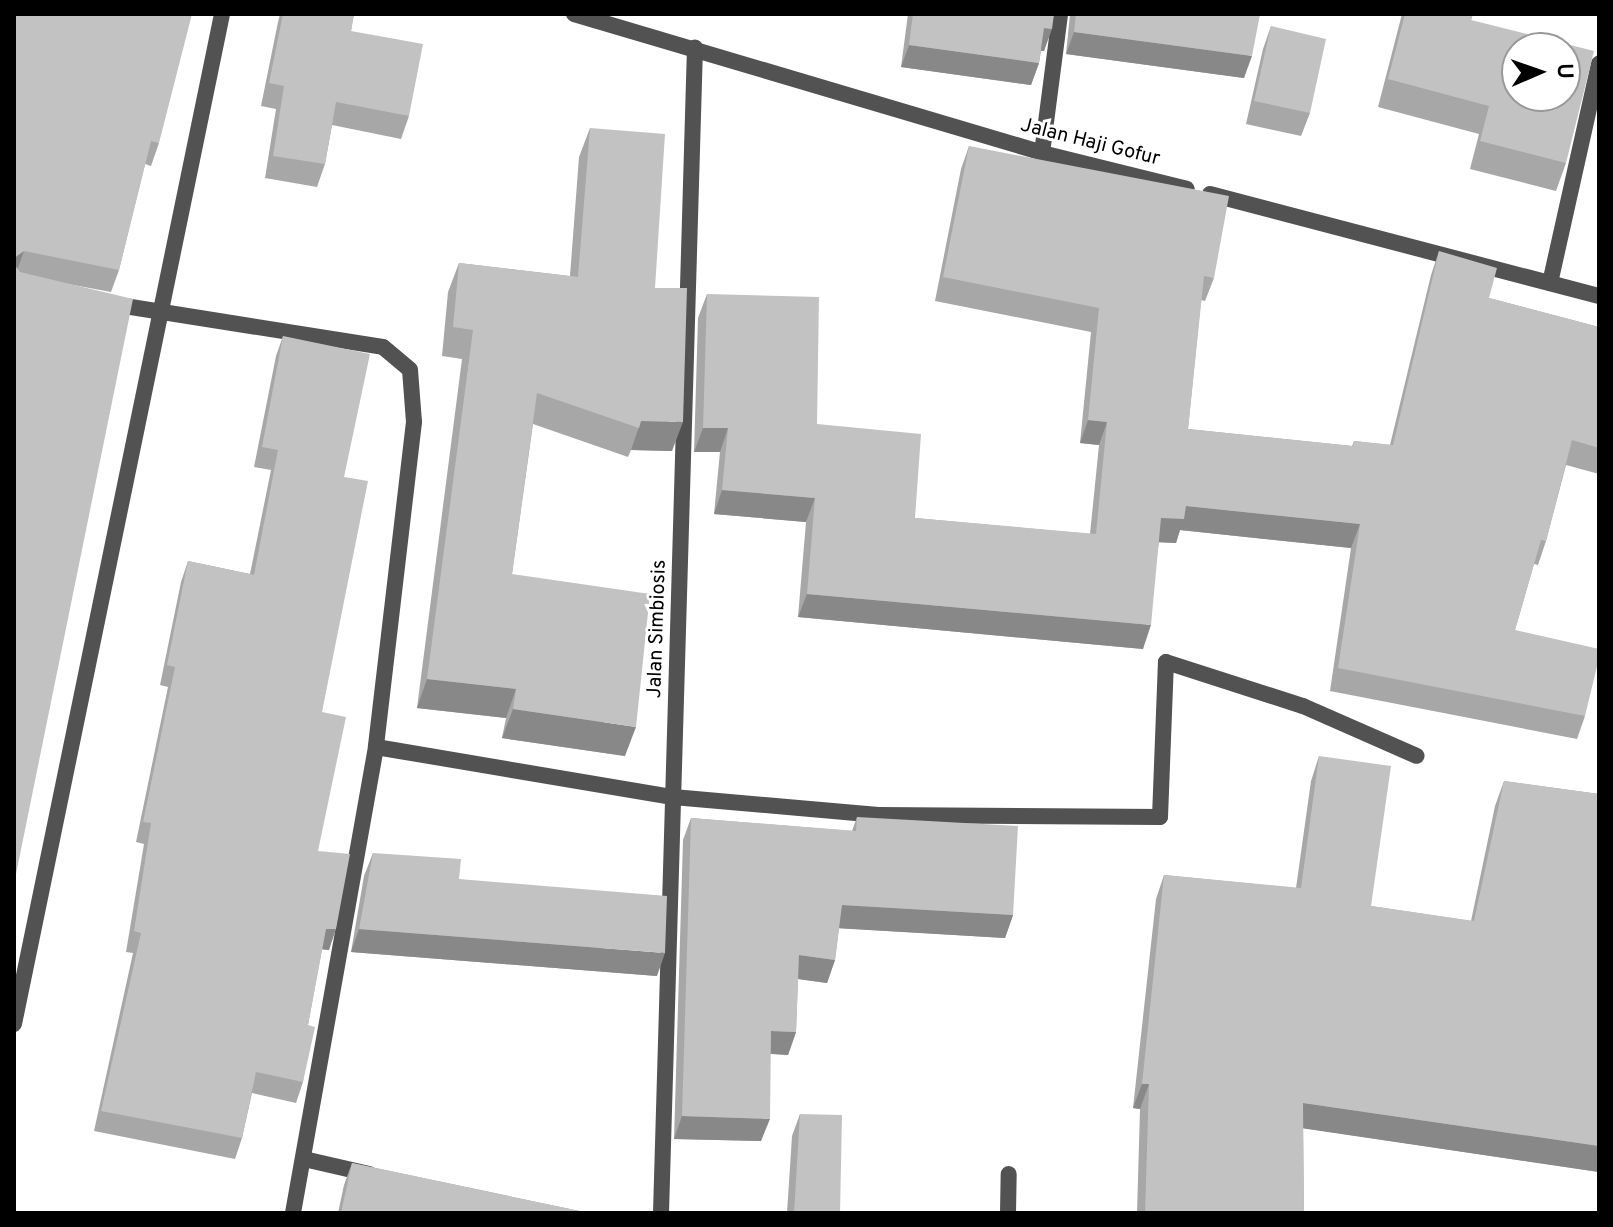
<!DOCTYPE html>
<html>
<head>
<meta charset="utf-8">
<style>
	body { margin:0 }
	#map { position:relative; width:1613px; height:1227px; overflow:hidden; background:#fff; font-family:Overpass,sans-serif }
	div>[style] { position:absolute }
	.service>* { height:16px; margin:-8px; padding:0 8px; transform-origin:8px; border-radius:8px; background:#525252 }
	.minor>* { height:16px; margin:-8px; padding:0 8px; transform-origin:8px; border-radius:8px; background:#525252 }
	.tertiary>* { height:16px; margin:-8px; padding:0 8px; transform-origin:8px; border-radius:8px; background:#525252 }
	.wall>* { inset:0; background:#a7a7a7 }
	.shaded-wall>* { inset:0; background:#888 }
	.building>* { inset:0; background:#c2c2c2 }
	span { translate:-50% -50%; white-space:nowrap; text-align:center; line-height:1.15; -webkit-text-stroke:6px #fff; paint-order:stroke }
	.street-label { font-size:20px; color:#000 }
	.frame { position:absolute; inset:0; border:16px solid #000; pointer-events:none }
	.north { position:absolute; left:1501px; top:32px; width:80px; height:80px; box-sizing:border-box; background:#fff; border:2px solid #999; border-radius:50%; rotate:88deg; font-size:22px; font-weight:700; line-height:32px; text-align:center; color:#000 }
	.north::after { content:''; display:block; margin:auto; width:28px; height:36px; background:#000; clip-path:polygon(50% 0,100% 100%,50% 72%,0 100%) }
</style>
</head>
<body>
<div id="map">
	<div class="service">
		<i style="left:1008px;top:1213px;width:39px;rotate:-89deg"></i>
	</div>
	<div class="minor">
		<i style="left:1042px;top:153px;width:140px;rotate:-82.6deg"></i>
		<i style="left:1550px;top:283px;width:225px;rotate:-77.4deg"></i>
		<i style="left:112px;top:304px;width:274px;rotate:9deg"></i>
		<i style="left:383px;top:347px;width:35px;rotate:40deg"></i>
		<i style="left:410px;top:370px;width:52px;rotate:85.6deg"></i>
		<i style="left:414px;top:422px;width:327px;rotate:96.7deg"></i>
		<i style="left:376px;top:747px;width:473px;rotate:100.1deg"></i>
		<i style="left:376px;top:747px;width:301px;rotate:9.6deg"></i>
		<i style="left:673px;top:797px;width:206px;rotate:5deg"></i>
		<i style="left:878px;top:815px;width:282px;rotate:0.4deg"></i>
		<i style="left:1160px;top:817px;width:155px;rotate:-87.8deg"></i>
		<i style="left:1166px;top:662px;width:144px;rotate:17.8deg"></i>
		<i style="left:1303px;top:706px;width:124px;rotate:23.7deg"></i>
		<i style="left:14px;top:1024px;width:1031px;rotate:-78.36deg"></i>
		<i style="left:304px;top:1159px;width:67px;rotate:13deg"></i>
		<i style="left:661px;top:1213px;width:1166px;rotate:-88.33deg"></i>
	</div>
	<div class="tertiary">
		<i style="left:574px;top:14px;width:488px;rotate:16.5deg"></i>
		<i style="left:1042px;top:153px;width:149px;rotate:13.9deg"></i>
		<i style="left:1210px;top:194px;width:402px;rotate:14.7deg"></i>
	</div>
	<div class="wall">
		<i style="clip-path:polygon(14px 14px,159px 143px,151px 166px,145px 164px,119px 270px,111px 292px,68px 284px,14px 884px)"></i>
		<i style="clip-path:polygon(280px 14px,354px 14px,351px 31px,409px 116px,401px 139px,332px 125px,325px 164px,317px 187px,265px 178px,276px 109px,261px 106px,278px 22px)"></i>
		<i style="clip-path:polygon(908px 14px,1054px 14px,1044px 51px,1041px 51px,1039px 63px,1031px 85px,901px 67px)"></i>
		<i style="clip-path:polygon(1070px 14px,1260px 14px,1244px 78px,1066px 54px)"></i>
		<i style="clip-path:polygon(1402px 14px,1473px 14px,1471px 20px,1566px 163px,1556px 191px,1470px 169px,1479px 134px,1378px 107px)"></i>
		<i style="clip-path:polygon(1271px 26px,1310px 113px,1301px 136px,1246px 124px,1263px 49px)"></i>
		<i style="clip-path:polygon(590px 128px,655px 288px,672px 451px,631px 450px,628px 457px,533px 424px,512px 574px,625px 756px,502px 738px,506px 718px,417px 708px,462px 359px,442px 356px,448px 292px,459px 263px,570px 276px,579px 157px)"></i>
		<i style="clip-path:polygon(969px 146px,1214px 278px,1205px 301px,1201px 300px,1188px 429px,1352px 446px,1354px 441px,1390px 445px,1431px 275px,1439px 251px,1489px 298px,1599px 327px,1599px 474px,1566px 465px,1546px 541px,1538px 565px,1534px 564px,1515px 630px,1585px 716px,1577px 739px,1330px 691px,1351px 548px,1180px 530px,1176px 543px,1159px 542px,1143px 649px,798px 617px,806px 522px,714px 514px,720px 452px,694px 452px,698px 318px,707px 294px,817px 424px,915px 518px,1090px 534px,1099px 445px,1080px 443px,1091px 332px,935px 301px,961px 169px)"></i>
		<i style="clip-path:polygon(283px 336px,344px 477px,322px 712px,318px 851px,329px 950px,322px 949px,308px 1025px,303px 1082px,296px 1103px,252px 1093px,242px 1138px,235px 1159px,94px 1131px,133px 953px,126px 952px,144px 844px,136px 842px,168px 687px,160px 685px,181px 582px,188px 561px,250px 574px,271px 470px,254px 467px,276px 356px)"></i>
		<i style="clip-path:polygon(1319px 756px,1371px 906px,1471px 921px,1495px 806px,1504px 781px,1599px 794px,1599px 1172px,1303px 1128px,1304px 1213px,1137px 1213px,1140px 1109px,1133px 1108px,1156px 899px,1164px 875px,1296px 888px,1311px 781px)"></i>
		<i style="clip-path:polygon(857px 817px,1013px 915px,1005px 938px,839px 928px,835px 960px,827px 983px,798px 979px,796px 1032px,788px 1055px,770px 1054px,761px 1141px,674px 1139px,683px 840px,691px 818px,852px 831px)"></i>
		<i style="clip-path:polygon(373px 853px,459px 879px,657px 976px,351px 952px,364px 876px)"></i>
		<i style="clip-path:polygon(800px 1114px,840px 1213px,787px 1213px,792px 1136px)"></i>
		<i style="clip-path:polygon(352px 1163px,589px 1213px,338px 1213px,344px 1185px)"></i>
	</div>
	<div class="shaded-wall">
		<i style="clip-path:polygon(1044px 28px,1052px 29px,1044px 51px,1036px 50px)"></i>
		<i style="clip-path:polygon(1074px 32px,1252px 56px,1244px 78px,1066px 54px)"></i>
		<i style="clip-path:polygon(909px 45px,1039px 63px,1031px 85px,901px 67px)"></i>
		<i style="clip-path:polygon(24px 251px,16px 273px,14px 275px,14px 258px)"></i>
		<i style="clip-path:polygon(1088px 420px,1107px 422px,1099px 445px,1080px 443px)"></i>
		<i style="clip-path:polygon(641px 421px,683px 422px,672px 451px,631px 450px)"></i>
		<i style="clip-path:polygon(703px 428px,728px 428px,720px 452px,694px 452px)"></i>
		<i style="clip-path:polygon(722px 490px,815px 498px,806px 522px,714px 514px)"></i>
		<i style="clip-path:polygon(1186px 506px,1360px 524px,1351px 548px,1180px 530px,1176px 543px,1152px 542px,1161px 518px)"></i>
		<i style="clip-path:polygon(807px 594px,1151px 625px,1143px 649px,798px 617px)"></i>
		<i style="clip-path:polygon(427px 679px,516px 689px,506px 718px,417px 708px)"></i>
		<i style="clip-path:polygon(513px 709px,636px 727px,625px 756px,502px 738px)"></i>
		<i style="clip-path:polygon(842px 905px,1013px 915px,1005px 938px,834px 928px)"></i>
		<i style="clip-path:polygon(326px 929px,336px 929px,329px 950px,319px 949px)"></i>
		<i style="clip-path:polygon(359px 929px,665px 953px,657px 976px,351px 952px)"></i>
		<i style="clip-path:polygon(799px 955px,835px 960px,827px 983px,791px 978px)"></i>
		<i style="clip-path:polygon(771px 1031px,796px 1032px,788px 1055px,762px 1053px)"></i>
		<i style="clip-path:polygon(1142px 1084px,1149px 1084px,1140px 1109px,1133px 1108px)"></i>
		<i style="clip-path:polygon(1303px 1103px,1599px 1146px,1599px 1172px,1294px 1127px)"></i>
		<i style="clip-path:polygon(682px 1116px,770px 1119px,761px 1141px,674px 1139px)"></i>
	</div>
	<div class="building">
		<i style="clip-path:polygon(14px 14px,192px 14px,159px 143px,151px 141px,119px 270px,24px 251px,14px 258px)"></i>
		<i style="clip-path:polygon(283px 14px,354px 14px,351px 31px,423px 44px,409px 116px,336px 102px,325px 164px,273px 156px,284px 86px,269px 83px)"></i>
		<i style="clip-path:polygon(913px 14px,1054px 14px,1052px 29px,1044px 28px,1039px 63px,909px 45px)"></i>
		<i style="clip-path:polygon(1076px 14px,1260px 14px,1252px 56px,1074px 32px)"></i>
		<i style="clip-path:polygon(evenodd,1405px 14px,1473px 14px,1471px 20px,1594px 51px,1566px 163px,1480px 141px,1489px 106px,1388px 79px,1405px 14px,1517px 48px,1565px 48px,1565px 96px,1517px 96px,1517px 48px)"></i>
		<i style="clip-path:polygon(1271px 26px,1326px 39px,1310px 113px,1254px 101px)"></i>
		<i style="clip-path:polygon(590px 128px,665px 134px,655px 288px,687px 288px,683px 422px,641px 421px,639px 428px,537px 393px,512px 574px,650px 594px,636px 727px,513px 709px,516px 689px,427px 679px,473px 330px,453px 327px,459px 263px,578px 277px)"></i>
		<i style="clip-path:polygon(969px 146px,1229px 196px,1214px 278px,1204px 276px,1188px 429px,1353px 446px,1354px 441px,1393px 445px,1439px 251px,1497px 268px,1489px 298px,1599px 327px,1599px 448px,1572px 440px,1546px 541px,1541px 540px,1515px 630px,1599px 649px,1599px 658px,1585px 716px,1338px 668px,1360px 524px,1186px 506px,1184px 519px,1161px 518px,1151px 625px,807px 594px,815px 498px,722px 490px,728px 428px,703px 428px,707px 294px,819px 297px,817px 424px,921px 434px,915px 518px,1096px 534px,1107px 422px,1088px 420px,1099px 308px,943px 277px)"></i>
		<i style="clip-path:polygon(14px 264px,20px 272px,133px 299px,14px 884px)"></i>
		<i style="clip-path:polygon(283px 336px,370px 354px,344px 477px,368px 481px,322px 712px,346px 717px,318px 851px,350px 854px,336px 929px,326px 929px,308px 1025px,315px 1027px,303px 1082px,256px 1072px,242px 1138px,101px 1111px,141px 933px,134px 931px,151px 823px,143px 822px,175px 667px,167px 665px,188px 561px,254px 575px,278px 450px,262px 447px)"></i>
		<i style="clip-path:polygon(1319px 756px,1391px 766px,1371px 906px,1474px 921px,1504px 781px,1599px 794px,1599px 1146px,1303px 1103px,1304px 1213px,1145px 1213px,1149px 1084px,1142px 1084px,1164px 875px,1301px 888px)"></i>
		<i style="clip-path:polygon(857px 817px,1018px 826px,1013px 915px,842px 905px,835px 960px,799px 955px,796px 1032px,771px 1031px,770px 1119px,682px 1116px,691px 818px,856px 831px)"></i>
		<i style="clip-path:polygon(373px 853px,461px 859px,459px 879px,667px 896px,665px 953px,359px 929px)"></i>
		<i style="clip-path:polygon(800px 1114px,842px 1115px,840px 1213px,794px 1213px)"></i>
		<i style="clip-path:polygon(352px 1163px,589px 1213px,341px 1213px)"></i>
	</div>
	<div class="street-label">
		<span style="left:1090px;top:143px;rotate:14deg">Jalan Haji Gofur</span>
		<span style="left:658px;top:629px;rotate:-88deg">Jalan Simbiosis</span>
	</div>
	<div class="frame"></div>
	<div class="north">U</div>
</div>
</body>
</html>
